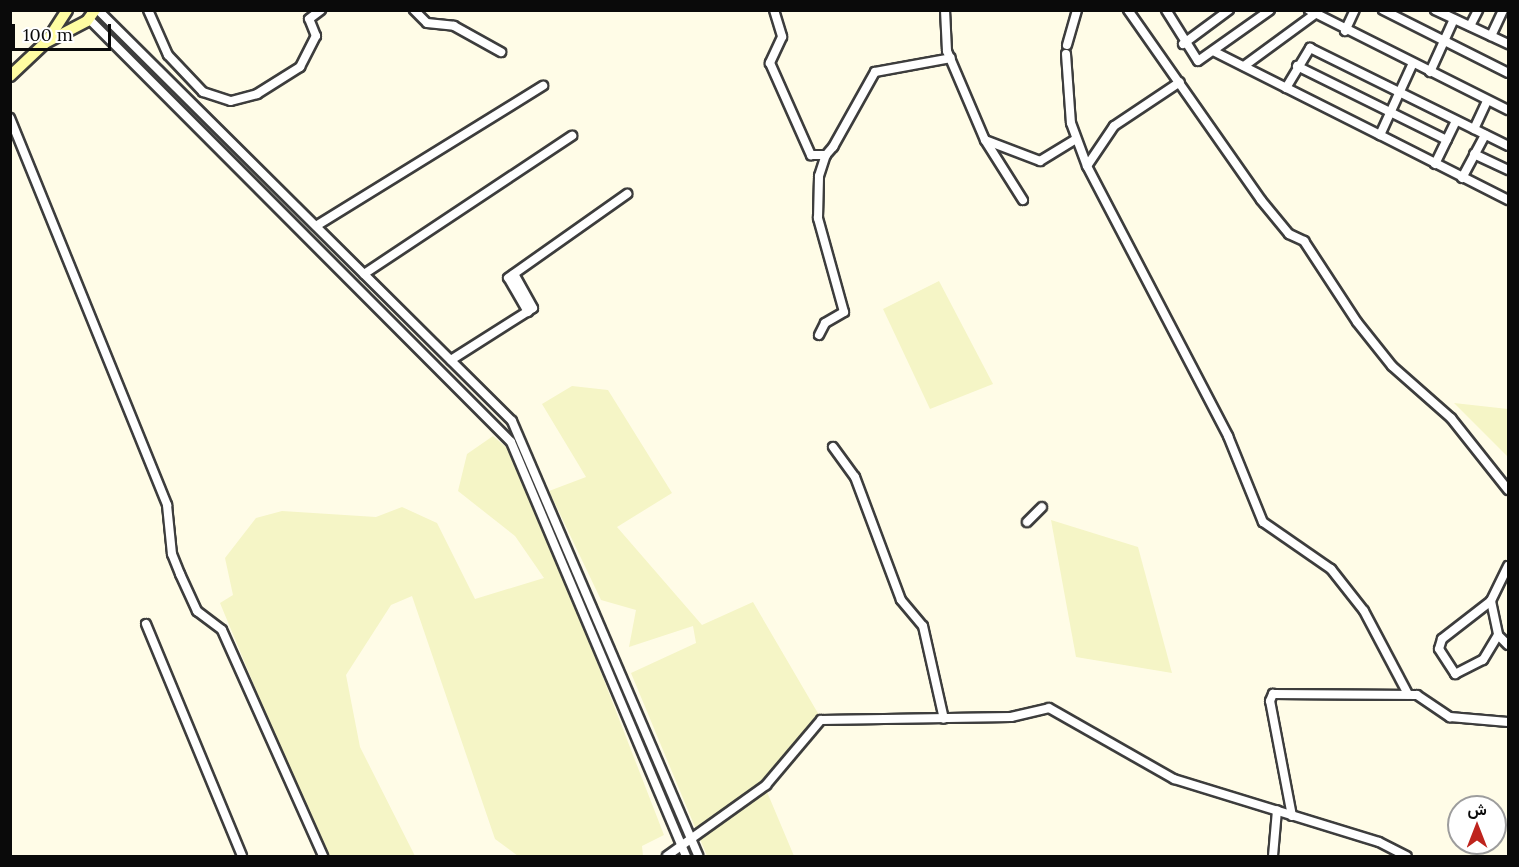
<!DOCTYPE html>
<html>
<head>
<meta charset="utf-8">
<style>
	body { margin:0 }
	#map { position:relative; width:1519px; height:867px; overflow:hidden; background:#fffce7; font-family:Lora,Vazirmatn,serif }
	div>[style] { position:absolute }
	.farmland>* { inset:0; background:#f5f5c6 }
	.roads { filter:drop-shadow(2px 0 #3d3d3d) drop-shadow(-2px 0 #3d3d3d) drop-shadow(0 2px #3d3d3d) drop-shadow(0 -2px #3d3d3d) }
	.street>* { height:8px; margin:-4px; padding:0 4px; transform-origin:4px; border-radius:4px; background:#fff }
	.secondary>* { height:10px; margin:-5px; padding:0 5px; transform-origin:5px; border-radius:5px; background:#fffda2 }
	span { translate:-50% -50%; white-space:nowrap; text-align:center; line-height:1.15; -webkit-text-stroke:6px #fff; paint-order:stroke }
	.frame { position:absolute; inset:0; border:12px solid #0a0a0a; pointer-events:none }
	.north { position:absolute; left:1447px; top:795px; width:60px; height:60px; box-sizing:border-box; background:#fff; border:2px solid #9d9d9d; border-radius:50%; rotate:0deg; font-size:16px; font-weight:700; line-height:24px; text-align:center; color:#0a0a0a }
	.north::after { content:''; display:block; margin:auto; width:21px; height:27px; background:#be241d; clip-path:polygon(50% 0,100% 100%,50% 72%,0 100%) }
	.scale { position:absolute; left:12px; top:24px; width:99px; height:27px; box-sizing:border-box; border:3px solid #0a0a0a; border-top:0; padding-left:8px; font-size:18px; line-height:21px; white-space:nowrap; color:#0a0a0a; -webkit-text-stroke:4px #fff; paint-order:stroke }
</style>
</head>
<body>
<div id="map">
	<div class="farmland">
		<i style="clip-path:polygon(939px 281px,993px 384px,930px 409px,883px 309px)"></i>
		<i style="clip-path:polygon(572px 386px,608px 390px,672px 493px,617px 527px,702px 625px,753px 602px,819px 715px,762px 780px,794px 856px,707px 856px,631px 673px,696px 643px,693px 626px,629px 647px,636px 610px,601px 600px,549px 491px,586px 477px,542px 404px)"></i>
		<i style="clip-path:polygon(1454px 403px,1508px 409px,1508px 457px)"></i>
		<i style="clip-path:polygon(493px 436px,507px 448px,566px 582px,664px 835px,642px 846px,643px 856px,518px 856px,495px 839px,412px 596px,391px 605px,346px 675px,360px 747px,415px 856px,325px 856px,220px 603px,233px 595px,225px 558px,256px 518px,282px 511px,376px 517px,402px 507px,437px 523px,475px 599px,544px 578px,515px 536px,458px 491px,467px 454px)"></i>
		<i style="clip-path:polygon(1051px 520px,1138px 547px,1172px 673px,1076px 657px)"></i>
	</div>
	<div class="roads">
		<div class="street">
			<i style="left:98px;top:10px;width:583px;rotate:44.79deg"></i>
			<i style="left:512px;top:421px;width:473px;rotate:66.8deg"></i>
			<i style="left:148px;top:10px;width:49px;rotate:66deg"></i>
			<i style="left:168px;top:55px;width:51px;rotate:46.6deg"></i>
			<i style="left:203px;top:92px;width:29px;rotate:18deg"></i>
			<i style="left:231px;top:101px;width:27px;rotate:-15deg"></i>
			<i style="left:257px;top:94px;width:51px;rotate:-32.1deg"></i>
			<i style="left:300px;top:67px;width:35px;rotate:-63deg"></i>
			<i style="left:316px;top:36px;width:18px;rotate:-112deg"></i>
			<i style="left:309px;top:19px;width:15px;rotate:-37deg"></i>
			<i style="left:414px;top:10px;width:18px;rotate:45deg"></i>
			<i style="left:427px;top:23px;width:27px;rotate:6deg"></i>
			<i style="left:454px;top:26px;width:54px;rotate:29deg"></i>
			<i style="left:774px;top:10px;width:28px;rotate:73deg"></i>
			<i style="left:782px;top:37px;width:29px;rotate:115deg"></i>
			<i style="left:770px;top:63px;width:101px;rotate:66deg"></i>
			<i style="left:811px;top:155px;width:15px"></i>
			<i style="left:826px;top:155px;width:11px;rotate:-49deg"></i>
			<i style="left:833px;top:147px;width:86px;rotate:-60.8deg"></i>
			<i style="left:875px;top:72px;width:77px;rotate:-10.4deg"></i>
			<i style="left:945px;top:10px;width:41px;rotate:87.2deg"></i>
			<i style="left:947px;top:51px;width:97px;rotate:66.9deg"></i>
			<i style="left:985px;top:140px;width:59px;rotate:20.9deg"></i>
			<i style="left:1040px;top:161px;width:42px;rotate:-31.4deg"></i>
			<i style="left:1128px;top:10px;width:232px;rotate:55deg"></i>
			<i style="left:1261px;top:200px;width:44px;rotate:50.5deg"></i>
			<i style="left:1289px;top:234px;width:17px;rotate:25deg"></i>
			<i style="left:1304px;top:241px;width:97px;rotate:56.8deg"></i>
			<i style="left:1357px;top:322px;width:56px;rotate:51.5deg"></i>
			<i style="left:1392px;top:366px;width:79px;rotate:41.4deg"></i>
			<i style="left:1451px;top:418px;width:92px;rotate:51.6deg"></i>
			<i style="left:1166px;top:10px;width:60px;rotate:57.9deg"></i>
			<i style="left:1198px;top:61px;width:88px;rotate:-35.3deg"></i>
			<i style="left:1309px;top:10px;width:223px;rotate:26.7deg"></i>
			<i style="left:1383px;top:10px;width:140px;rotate:26.7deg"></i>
			<i style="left:1435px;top:10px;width:81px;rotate:25deg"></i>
			<i style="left:90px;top:20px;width:596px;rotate:45.07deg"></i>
			<i style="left:511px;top:442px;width:449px;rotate:67.1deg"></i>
			<i style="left:1470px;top:26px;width:18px;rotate:-63deg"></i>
			<i style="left:1345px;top:31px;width:23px;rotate:-65deg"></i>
			<i style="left:1491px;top:36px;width:29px;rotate:-65deg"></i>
			<i style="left:1183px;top:44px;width:57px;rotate:-36.5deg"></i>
			<i style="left:1067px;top:45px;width:36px;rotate:-74deg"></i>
			<i style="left:1215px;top:52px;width:185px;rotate:26.7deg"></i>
			<i style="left:1380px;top:135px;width:79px;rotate:-65.4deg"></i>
			<i style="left:1066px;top:54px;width:69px;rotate:85.9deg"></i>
			<i style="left:1071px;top:123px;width:46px;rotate:69.6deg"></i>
			<i style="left:1087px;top:166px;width:305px;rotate:62.4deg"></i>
			<i style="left:1228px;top:436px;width:93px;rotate:67.9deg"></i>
			<i style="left:1263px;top:522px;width:83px;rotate:34.7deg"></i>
			<i style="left:1331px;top:569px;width:53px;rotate:51.8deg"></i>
			<i style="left:1364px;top:611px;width:94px;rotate:62.1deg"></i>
			<i style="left:1244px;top:66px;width:88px;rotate:-36.2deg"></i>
			<i style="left:1297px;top:66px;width:167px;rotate:26.3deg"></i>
			<i style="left:1430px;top:72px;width:58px;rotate:-65.6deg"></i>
			<i style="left:1286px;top:88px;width:47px;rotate:-59deg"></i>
			<i style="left:1310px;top:48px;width:221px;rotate:26.3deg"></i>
			<i style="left:10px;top:118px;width:418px;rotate:67.9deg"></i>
			<i style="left:167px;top:505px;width:49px;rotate:84.2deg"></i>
			<i style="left:172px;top:554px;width:22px;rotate:68deg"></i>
			<i style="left:180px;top:574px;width:41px;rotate:65.3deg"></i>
			<i style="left:197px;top:611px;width:31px;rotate:37deg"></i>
			<i style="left:222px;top:630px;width:248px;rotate:65.9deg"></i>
			<i style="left:1474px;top:129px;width:31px;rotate:-65deg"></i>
			<i style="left:1380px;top:135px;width:144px;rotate:26.9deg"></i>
			<i style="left:985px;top:140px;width:71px;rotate:57.7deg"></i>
			<i style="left:1474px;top:154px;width:38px;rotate:25deg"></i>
			<i style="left:1435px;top:164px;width:48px;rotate:-64deg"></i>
			<i style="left:1087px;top:166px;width:48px;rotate:-56deg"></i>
			<i style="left:1114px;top:126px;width:79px;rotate:-33.7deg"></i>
			<i style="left:1462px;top:178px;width:49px;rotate:-61.9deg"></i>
			<i style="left:316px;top:226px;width:267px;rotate:-31.7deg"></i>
			<i style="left:364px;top:274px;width:250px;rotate:-33.6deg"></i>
			<i style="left:528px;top:312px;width:39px;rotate:-120deg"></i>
			<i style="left:508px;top:278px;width:146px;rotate:-35.2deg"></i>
			<i style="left:819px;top:335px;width:13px;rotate:-63deg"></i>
			<i style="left:825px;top:323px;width:22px;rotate:-30deg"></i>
			<i style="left:844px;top:312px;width:98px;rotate:-105.5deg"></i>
			<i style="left:818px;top:218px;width:42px;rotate:-88.6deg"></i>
			<i style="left:819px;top:176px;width:22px;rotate:-72deg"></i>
			<i style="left:451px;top:360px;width:97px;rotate:-32.4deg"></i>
			<i style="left:533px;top:308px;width:39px;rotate:-119deg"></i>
			<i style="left:833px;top:447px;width:37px;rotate:54deg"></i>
			<i style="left:855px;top:477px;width:131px;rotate:69.5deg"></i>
			<i style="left:901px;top:600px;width:34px;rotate:50deg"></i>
			<i style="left:923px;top:626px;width:95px;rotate:77.3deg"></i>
			<i style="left:1027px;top:522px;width:21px;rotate:-45deg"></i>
			<i style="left:1508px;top:566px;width:39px;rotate:116deg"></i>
			<i style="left:1491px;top:601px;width:35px;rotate:78deg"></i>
			<i style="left:1498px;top:635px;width:14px;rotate:45deg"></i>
			<i style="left:1491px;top:601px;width:62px;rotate:142.2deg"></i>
			<i style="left:1442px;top:639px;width:10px;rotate:107deg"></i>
			<i style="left:1439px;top:649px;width:30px;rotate:57deg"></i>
			<i style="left:1455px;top:674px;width:31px;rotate:-27deg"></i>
			<i style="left:1483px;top:660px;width:29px;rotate:-59deg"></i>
			<i style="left:146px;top:624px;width:251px;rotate:67.5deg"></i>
			<i style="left:1292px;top:816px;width:117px;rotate:-100.8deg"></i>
			<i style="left:1270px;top:701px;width:8px;rotate:-67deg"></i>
			<i style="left:1273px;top:694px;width:144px;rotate:0.4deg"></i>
			<i style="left:1417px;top:695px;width:40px;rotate:34deg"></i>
			<i style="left:1450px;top:717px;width:58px;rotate:4.9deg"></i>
			<i style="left:667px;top:856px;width:122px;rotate:-35.6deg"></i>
			<i style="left:766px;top:785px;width:85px;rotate:-49.8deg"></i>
			<i style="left:821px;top:720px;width:190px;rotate:-0.9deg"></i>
			<i style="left:1011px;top:717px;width:39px;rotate:-13deg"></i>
			<i style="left:1049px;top:708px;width:144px;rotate:29.6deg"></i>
			<i style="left:1174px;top:779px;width:214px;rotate:17.1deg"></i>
			<i style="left:1379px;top:842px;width:31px;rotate:27deg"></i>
			<i style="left:1273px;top:856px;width:46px;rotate:-85deg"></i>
		</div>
		<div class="secondary">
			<i style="left:49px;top:38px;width:33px;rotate:-57deg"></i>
			<i style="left:10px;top:76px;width:48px;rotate:-43.3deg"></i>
			<i style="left:45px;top:43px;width:47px;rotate:-27.6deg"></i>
			<i style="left:87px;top:21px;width:14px;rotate:-54deg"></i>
		</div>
	</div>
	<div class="frame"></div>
	<div class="north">ش</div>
	<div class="scale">100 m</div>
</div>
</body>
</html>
